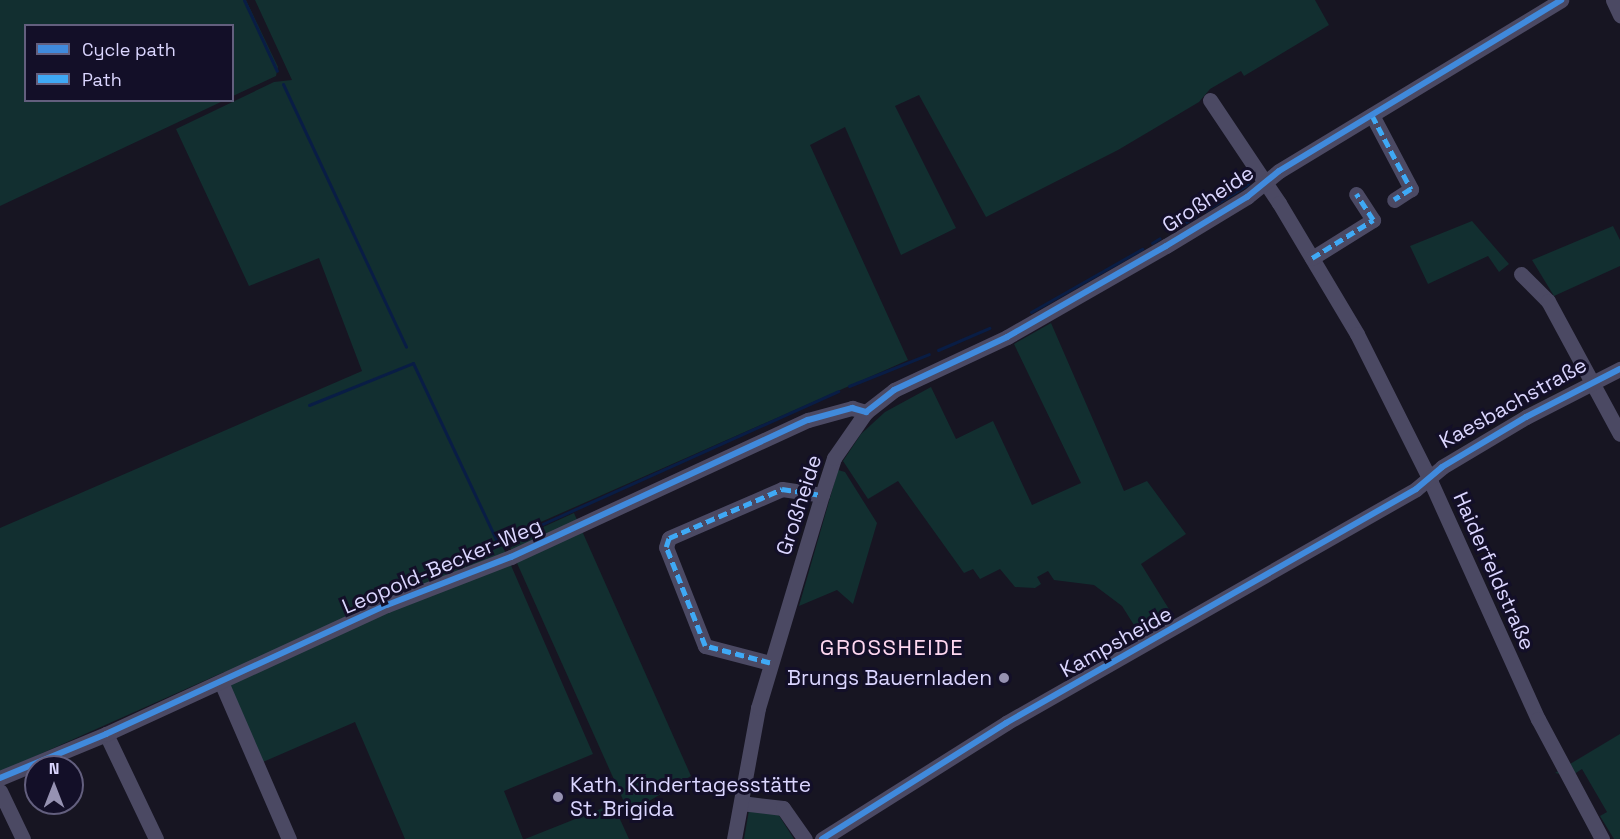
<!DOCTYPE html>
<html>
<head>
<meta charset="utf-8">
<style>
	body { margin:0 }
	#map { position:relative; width:1620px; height:839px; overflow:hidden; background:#171522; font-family:"Space Grotesk",sans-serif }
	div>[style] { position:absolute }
	.green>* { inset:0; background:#122f30 }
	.stream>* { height:3px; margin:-1.5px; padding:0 1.5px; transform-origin:1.5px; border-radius:1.5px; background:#091d45 }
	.minor>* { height:15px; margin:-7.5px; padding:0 7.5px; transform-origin:7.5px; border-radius:7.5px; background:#4b4963 }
	.quiet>* { height:4.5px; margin-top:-2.25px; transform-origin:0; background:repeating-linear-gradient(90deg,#3fa9f5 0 9px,transparent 0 13.5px) }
	.cycleway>* { height:6px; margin:-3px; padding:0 3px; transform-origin:3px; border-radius:3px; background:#408adc }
	.dots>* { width:16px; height:16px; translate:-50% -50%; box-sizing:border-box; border:3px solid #130f28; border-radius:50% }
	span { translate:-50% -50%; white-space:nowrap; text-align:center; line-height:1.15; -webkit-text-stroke:6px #130f28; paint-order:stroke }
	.street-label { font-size:21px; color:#dbd6ff }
	.poi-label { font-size:21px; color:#dbd6ff }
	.right { translate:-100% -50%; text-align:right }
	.left { translate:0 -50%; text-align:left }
	.neighbourhood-label { font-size:22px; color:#ffd8f0; letter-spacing:1.5px }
	.legend { position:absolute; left:24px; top:24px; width:210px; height:78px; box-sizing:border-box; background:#130f28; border:2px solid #635f7e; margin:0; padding:8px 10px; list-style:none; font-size:18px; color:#dbd6ff }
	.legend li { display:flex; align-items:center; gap:12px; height:30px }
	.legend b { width:30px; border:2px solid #635f7e }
	.north { position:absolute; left:24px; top:755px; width:60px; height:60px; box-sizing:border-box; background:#130f28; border:2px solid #635f7e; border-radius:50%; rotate:0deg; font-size:16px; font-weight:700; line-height:24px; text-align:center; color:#dbd6ff }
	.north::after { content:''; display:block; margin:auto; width:21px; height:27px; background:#9692b2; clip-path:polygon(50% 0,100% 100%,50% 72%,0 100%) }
</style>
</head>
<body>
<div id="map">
	<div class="green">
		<i style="clip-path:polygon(0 0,246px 0,278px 67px,276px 76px,233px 96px,232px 26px,26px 26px,26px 100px,223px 101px,0 206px)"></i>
		<i style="clip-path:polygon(255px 0,1315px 0,1329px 25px,1244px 76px,1241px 71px,1210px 89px,1199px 102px,1118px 150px,986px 217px,919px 95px,895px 106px,956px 228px,901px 255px,845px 127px,810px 145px,908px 360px,500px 540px,593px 754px,504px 791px,523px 839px,405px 839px,355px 722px,263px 762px,224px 672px,0 772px,0 528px,362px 371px,319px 258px,249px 286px,176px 129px,274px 82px,292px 80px)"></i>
		<i style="clip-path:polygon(1472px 221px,1509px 264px,1499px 272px,1488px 256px,1428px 284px,1410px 246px)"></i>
		<i style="clip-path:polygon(1613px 226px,1620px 240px,1620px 266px,1554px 296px,1532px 260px)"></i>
		<i style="clip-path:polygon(1051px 323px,1124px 491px,1147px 481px,1186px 534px,1141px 564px,1172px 614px,1139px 633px,1122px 606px,1094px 585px,1054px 580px,1048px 571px,1037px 577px,1041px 584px,1035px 588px,1015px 587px,1000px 569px,980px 579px,973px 569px,964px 573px,898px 481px,868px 499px,843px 461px,861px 434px,885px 412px,931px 387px,956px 439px,993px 421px,1032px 505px,1081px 483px,1014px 344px)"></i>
		<i style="clip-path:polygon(838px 470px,845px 472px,877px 523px,853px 604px,837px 590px,799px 606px)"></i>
		<i style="clip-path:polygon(574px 513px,691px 776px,629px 813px,508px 543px)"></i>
		<i style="clip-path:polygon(1620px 734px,1620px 839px,1614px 839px,1600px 816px,1607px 812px,1582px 769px,1571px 776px,1555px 773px)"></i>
		<i style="clip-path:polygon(613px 804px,629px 839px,525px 839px)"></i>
		<i style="clip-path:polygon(749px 810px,778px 814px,794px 839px,744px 839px)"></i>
	</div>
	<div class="stream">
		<i style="left:244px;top:0;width:78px;rotate:65.1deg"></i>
		<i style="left:283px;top:84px;width:290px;rotate:64.9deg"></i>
		<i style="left:1205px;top:211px;width:51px;rotate:-32.1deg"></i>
		<i style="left:1173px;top:230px;width:26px;rotate:-31deg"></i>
		<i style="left:1152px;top:243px;width:9px;rotate:-32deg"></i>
		<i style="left:1031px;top:312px;width:128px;rotate:-29.6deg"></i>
		<i style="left:938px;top:350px;width:56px;rotate:-23.3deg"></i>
		<i style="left:849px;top:386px;width:86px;rotate:-21.8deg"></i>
		<i style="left:309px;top:405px;width:112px;rotate:-22deg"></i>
		<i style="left:413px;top:363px;width:200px;rotate:64.8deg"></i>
		<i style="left:498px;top:544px;width:24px;rotate:152deg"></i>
		<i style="left:509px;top:539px;width:361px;rotate:-24.2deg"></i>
	</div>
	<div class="minor">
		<i style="left:1613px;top:0;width:17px;rotate:65deg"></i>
		<i style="left:1210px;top:100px;width:124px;rotate:56.2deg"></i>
		<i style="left:1279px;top:203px;width:152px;rotate:59.2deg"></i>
		<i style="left:1357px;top:334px;width:161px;rotate:63.4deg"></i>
		<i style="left:1429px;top:478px;width:265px;rotate:65.7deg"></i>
		<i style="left:1538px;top:719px;width:136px;rotate:61.9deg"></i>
		<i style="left:1372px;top:115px;width:84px;rotate:62.2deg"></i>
		<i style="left:1411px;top:189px;width:20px;rotate:147deg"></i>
		<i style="left:1312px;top:258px;width:72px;rotate:-31.9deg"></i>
		<i style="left:1373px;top:220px;width:31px;rotate:-123deg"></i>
		<i style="left:1521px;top:274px;width:38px;rotate:45deg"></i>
		<i style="left:1548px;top:301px;width:151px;rotate:61.6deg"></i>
		<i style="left:770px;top:663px;width:67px;rotate:-165.3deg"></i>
		<i style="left:705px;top:646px;width:106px;rotate:-111.5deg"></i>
		<i style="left:666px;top:547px;width:9px;rotate:-72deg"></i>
		<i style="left:669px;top:538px;width:123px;rotate:-23.4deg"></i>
		<i style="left:782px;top:489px;width:40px;rotate:8.5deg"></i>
		<i style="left:221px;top:682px;width:171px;rotate:66.6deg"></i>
		<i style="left:106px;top:734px;width:116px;rotate:64.5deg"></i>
		<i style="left:0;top:778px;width:115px;rotate:-22.5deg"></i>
		<i style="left:106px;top:734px;width:309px;rotate:-24.7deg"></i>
		<i style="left:387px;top:605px;width:133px;rotate:-21.2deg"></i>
		<i style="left:511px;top:557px;width:327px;rotate:-24.8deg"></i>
		<i style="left:808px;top:420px;width:46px;rotate:-15.3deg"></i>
		<i style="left:852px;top:408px;width:15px;rotate:16deg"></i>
		<i style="left:0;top:791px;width:53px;rotate:64.4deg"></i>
		<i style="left:741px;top:803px;width:42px;rotate:6.8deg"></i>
		<i style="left:783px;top:808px;width:38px;rotate:55deg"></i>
		<i style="left:734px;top:839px;width:133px;rotate:-79.6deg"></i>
		<i style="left:758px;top:708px;width:222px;rotate:-73.3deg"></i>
		<i style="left:822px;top:495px;width:39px;rotate:-72deg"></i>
		<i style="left:834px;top:458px;width:56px;rotate:-55.2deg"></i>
		<i style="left:866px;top:412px;width:36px;rotate:-38deg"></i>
		<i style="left:894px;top:390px;width:125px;rotate:-25.1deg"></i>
		<i style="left:1007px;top:337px;width:183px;rotate:-29.8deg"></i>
		<i style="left:1166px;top:246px;width:95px;rotate:-31.2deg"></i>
		<i style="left:1247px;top:197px;width:41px;rotate:-39.1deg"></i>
		<i style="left:1279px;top:171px;width:330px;rotate:-31.2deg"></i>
		<i style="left:822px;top:839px;width:218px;rotate:-32.2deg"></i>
		<i style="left:1006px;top:723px;width:472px;rotate:-29.7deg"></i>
		<i style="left:1416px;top:489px;width:34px;rotate:-40deg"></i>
		<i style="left:1442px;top:467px;width:98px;rotate:-30.8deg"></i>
		<i style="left:1526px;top:417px;width:106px;rotate:-27.1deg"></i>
	</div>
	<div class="quiet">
		<i style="left:1372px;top:115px;width:84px;rotate:62.2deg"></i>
		<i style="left:1411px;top:189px;width:20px;rotate:147deg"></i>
		<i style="left:1312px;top:258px;width:72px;rotate:-31.9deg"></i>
		<i style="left:1373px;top:220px;width:31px;rotate:-123deg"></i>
		<i style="left:770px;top:663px;width:67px;rotate:-165.3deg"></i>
		<i style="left:705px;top:646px;width:106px;rotate:-111.5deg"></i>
		<i style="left:666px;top:547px;width:9px;rotate:-72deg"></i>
		<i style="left:669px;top:538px;width:123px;rotate:-23.4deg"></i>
		<i style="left:782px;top:489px;width:40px;rotate:8.5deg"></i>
	</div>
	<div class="cycleway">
		<i style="left:0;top:778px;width:115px;rotate:-22.5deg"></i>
		<i style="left:106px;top:734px;width:309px;rotate:-24.7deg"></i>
		<i style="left:387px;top:605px;width:133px;rotate:-21.2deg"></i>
		<i style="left:511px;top:557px;width:327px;rotate:-24.8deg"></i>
		<i style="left:808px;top:420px;width:46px;rotate:-15.3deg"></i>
		<i style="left:852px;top:408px;width:15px;rotate:16deg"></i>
		<i style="left:866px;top:412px;width:36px;rotate:-38deg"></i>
		<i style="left:894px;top:390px;width:125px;rotate:-25.1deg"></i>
		<i style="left:1007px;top:337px;width:183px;rotate:-29.8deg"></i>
		<i style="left:1166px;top:246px;width:95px;rotate:-31.2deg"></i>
		<i style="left:1247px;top:197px;width:41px;rotate:-39.1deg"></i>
		<i style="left:1279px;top:171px;width:330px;rotate:-31.2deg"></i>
		<i style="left:822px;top:839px;width:218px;rotate:-32.2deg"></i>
		<i style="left:1006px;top:723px;width:472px;rotate:-29.7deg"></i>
		<i style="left:1416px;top:489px;width:34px;rotate:-40deg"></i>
		<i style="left:1442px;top:467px;width:98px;rotate:-30.8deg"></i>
		<i style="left:1526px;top:417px;width:106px;rotate:-27.1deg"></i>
	</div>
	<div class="dots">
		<i style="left:1004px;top:678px;background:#9692b2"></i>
		<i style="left:558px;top:797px;background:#9692b2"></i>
	</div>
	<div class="street-label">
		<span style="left:1208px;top:199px;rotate:-33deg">Großheide</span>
		<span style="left:1513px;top:403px;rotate:-29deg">Kaesbachstraße</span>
		<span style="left:799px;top:505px;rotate:-72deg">Großheide</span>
		<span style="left:442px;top:566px;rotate:-23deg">Leopold-Becker-Weg</span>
		<span style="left:1494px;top:571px;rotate:66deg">Haiderfeldstraße</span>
		<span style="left:1116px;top:642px;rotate:-29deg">Kampsheide</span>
	</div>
	<div class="poi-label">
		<span class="right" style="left:992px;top:678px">Brungs Bauernladen</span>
		<span class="left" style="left:570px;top:797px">Kath. Kindertagesstätte<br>St. Brigida</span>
	</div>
	<div class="neighbourhood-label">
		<span style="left:892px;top:648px">GROSSHEIDE</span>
	</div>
	<ul class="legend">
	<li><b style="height:8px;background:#408adc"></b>Cycle path</li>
	<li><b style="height:8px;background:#3fa9f5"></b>Path</li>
	</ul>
	<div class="north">N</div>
</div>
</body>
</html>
